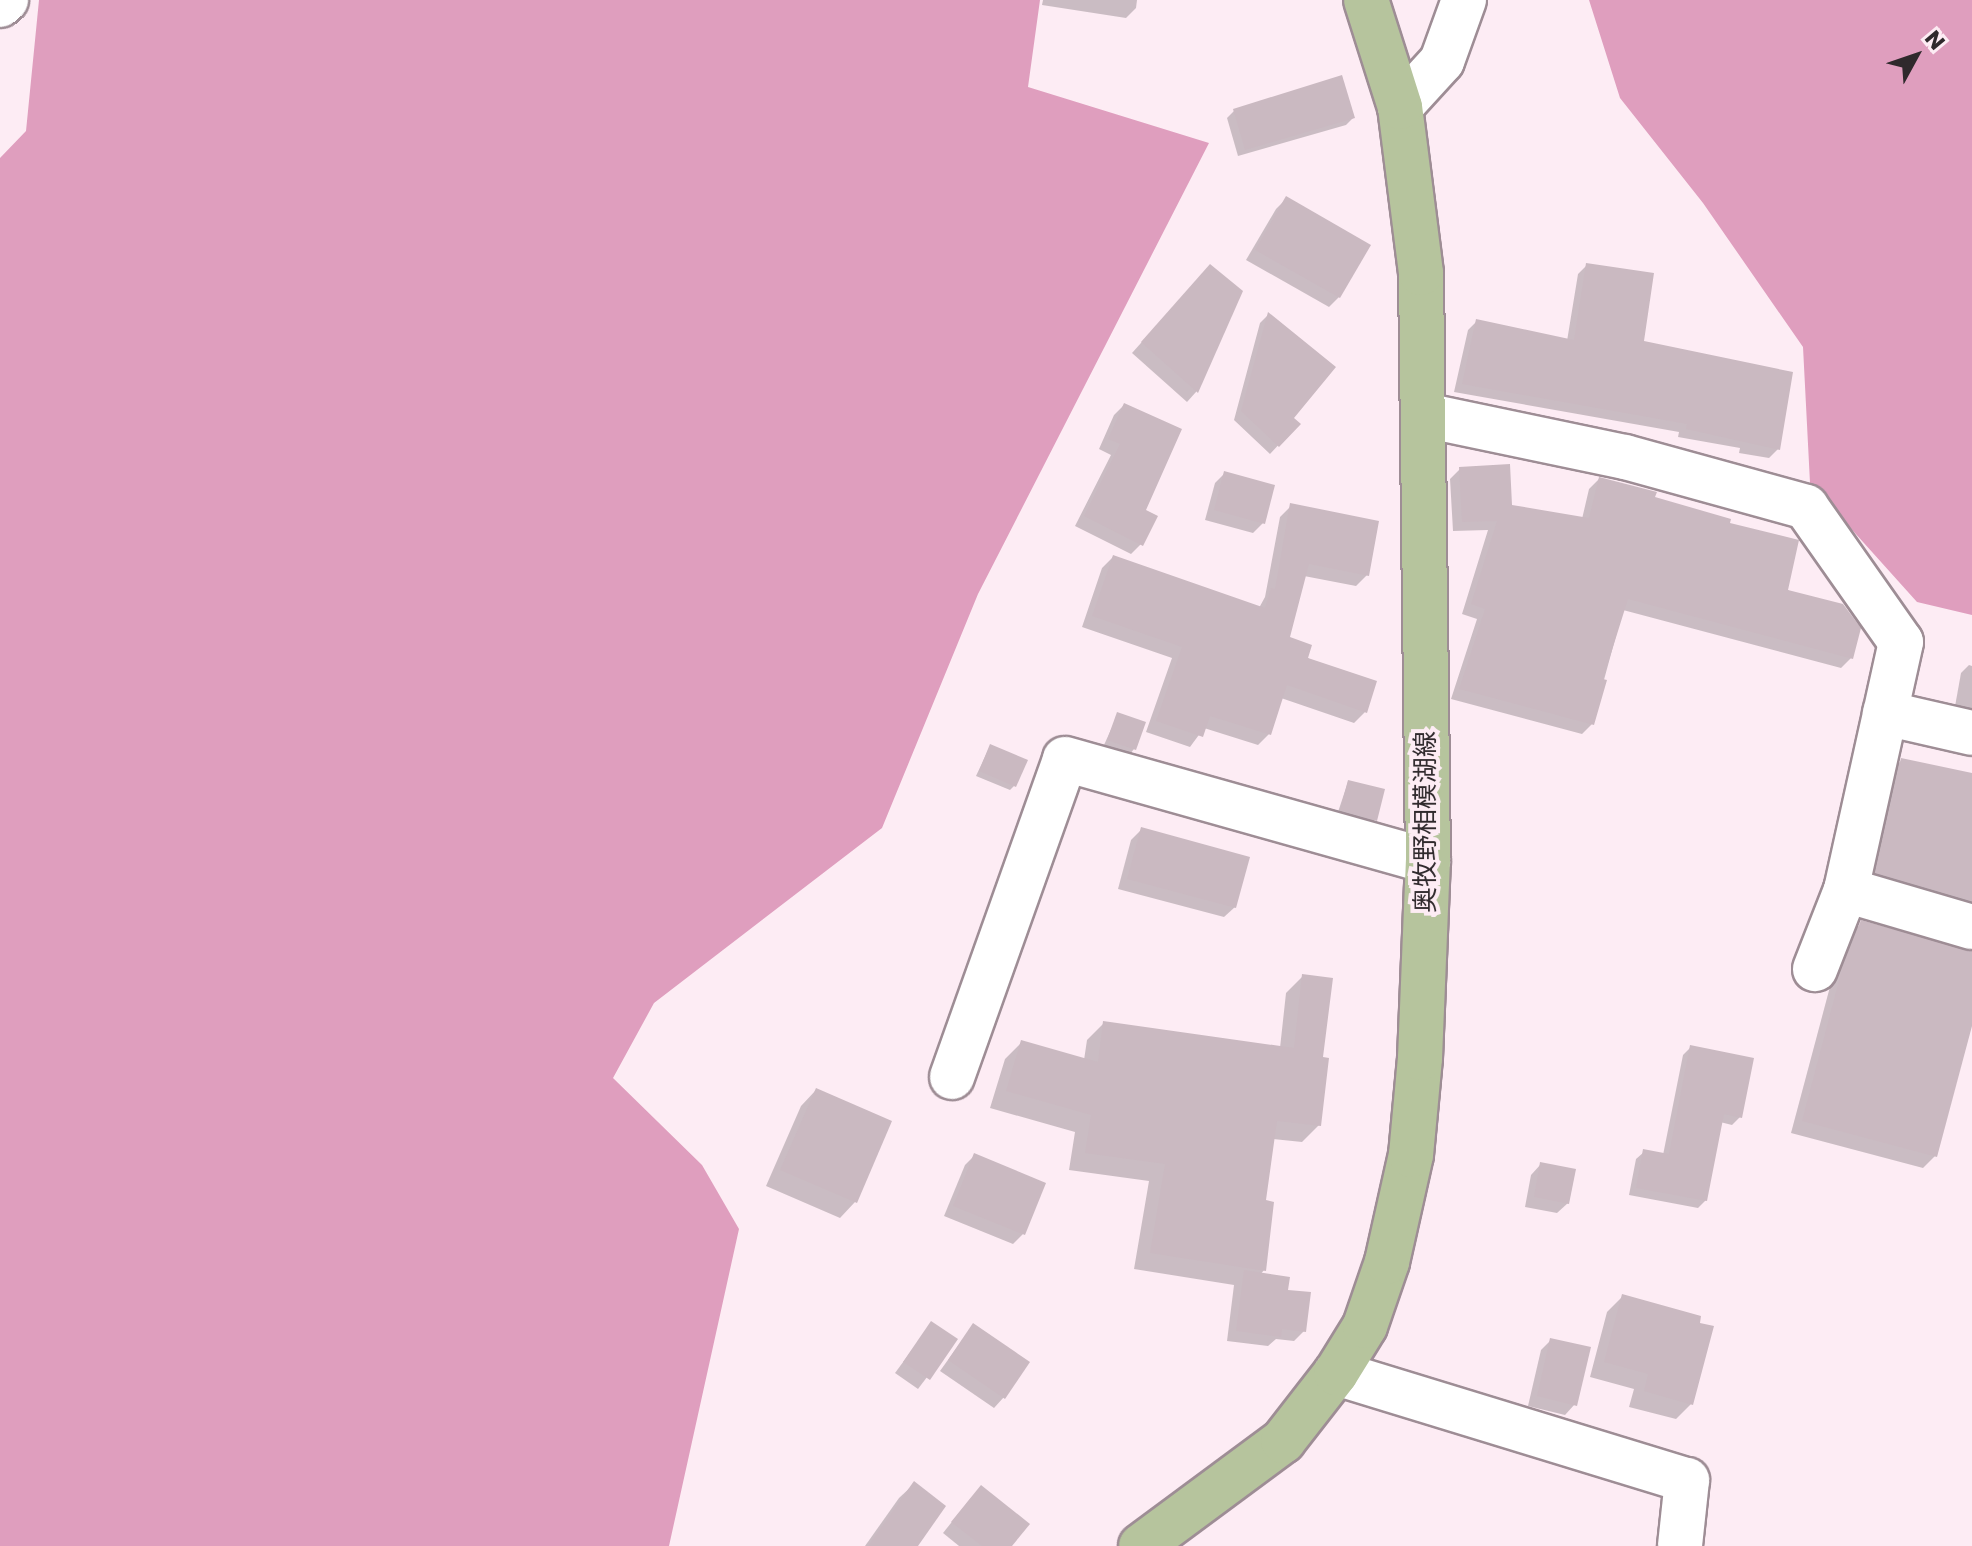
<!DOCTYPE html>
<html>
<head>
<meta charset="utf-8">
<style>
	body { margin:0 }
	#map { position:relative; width:1972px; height:1546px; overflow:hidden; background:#fdecf4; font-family:Poppins,"Noto Sans JP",sans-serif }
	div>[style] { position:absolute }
	.forest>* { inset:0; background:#df9ebe }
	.shadow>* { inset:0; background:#0003 }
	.building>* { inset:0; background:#cab9c1 }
	.roads { filter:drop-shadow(2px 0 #9e8d95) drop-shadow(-2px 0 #9e8d95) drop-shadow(0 2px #9e8d95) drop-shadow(0 -2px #9e8d95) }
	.minor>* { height:44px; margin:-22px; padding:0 22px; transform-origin:22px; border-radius:22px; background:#fff }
	.major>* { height:44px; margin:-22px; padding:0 22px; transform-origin:22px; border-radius:22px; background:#b6c49d }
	span { translate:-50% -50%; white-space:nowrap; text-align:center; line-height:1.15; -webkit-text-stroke:8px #fdecf4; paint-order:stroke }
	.street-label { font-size:26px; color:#2f292c }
	.north { position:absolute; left:1876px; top:16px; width:80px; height:80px; -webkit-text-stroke:6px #fdecf4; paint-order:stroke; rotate:50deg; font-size:22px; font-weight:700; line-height:32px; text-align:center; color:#2f292c }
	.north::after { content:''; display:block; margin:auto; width:28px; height:36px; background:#2f292c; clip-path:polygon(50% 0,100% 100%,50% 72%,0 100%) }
</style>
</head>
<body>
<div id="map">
	<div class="forest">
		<i style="clip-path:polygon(39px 0,1040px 0,1028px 87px,1209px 143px,978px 594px,882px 828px,654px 1003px,613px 1078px,702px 1165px,739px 1229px,669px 1546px,0 1546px,0 158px,26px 131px)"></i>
		<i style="clip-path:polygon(1589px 0,1972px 0,1972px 615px,1917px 602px,1810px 483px,1803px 347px,1703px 203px,1620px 98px)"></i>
	</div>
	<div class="shadow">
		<i style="clip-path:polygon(1043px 0,1137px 0,1136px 8px,1126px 18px,1042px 5px)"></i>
		<i style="clip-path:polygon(1234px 111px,1353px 118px,1346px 125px,1238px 156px,1227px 118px)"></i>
		<i style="clip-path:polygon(1286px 199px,1339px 297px,1329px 307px,1246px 260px,1276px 209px)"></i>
		<i style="clip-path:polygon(1587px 265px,1642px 343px,1778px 449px,1769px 458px,1739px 453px,1740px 448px,1678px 437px,1679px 432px,1454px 392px,1468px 330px,1477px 321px,1567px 341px,1578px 274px)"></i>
		<i style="clip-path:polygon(1200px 277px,1241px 292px,1196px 392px,1187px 402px,1132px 353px)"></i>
		<i style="clip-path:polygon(1268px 315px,1292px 418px,1298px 424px,1270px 454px,1234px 420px,1260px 323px)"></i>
		<i style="clip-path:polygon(1124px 405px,1144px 511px,1141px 544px,1131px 554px,1075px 526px,1111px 455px,1099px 449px,1114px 415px)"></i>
		<i style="clip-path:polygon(1460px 469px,1510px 507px,1582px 519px,1589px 489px,1599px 479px,1728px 525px,1851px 658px,1841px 668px,1623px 610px,1592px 724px,1582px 734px,1451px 699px,1477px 619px,1462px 614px,1488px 530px,1453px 531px,1450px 479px)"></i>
		<i style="clip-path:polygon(1225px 473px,1263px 523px,1253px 533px,1205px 520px,1215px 483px)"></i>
		<i style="clip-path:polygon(1291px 506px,1367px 575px,1356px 586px,1304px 576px,1287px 638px,1365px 712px,1354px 723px,1281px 698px,1269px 734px,1258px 745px,1204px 728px,1190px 747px,1146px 732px,1172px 658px,1082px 627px,1102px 568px,1113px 557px,1259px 608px,1265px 597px,1280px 517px)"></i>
		<i style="clip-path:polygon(1969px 665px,1972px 666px,1972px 716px,1954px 712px,1961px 673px)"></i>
		<i style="clip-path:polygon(1118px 714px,1134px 749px,1130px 754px,1104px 745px)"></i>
		<i style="clip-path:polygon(990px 746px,1014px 786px,1010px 790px,976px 776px)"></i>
		<i style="clip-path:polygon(1902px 760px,1972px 775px,1972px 918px,1864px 885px,1889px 772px)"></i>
		<i style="clip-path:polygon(1348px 782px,1375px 820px,1370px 824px,1337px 815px)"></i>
		<i style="clip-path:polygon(1141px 830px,1235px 907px,1224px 917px,1118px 889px,1131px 840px)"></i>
		<i style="clip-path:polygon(1862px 923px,1972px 953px,1972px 1023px,1935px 1156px,1923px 1168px,1791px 1133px,1831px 983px,1849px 935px)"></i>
		<i style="clip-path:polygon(1303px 976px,1321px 1059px,1319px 1125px,1302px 1142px,1273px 1139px,1264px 1202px,1264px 1270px,1260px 1275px,1286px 1291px,1304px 1331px,1294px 1341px,1276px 1339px,1268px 1346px,1227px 1341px,1234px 1285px,1134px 1269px,1149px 1181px,1069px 1170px,1075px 1132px,990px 1108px,1005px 1059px,1022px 1042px,1084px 1060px,1087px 1040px,1104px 1023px,1280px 1048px,1286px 993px)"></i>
		<i style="clip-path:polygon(1691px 1047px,1740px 1117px,1732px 1125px,1720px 1122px,1706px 1200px,1698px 1208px,1629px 1195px,1636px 1159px,1644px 1152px,1663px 1155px,1683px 1055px)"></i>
		<i style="clip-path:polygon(816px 1090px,890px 1122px,855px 1202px,840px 1218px,766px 1186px,801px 1106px)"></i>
		<i style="clip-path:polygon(975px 1155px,1023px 1234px,1013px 1244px,944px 1216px,965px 1165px)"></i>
		<i style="clip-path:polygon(1541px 1164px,1568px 1203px,1557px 1213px,1525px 1207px,1531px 1175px)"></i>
		<i style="clip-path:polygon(1623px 1296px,1691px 1404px,1676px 1419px,1629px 1407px,1634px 1389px,1590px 1377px,1607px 1312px)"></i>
		<i style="clip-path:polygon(931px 1324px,955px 1340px,918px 1389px,895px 1373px)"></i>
		<i style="clip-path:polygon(973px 1325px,1004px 1397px,994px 1408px,940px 1371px)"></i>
		<i style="clip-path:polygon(1551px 1340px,1575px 1404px,1565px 1415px,1528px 1406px,1541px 1350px)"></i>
		<i style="clip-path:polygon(914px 1484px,915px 1546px,865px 1546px,899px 1498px)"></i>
		<i style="clip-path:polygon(971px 1498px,1009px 1546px,959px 1546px,943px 1533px)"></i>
	</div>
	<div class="building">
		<i style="clip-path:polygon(1342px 75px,1355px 118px,1245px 150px,1233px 109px)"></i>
		<i style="clip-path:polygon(1286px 196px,1371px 245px,1340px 298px,1255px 250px)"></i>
		<i style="clip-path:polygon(1586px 263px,1654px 273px,1644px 341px,1793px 372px,1780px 450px,1686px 429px,1687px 424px,1462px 384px,1476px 319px,1574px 340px)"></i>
		<i style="clip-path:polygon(1210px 264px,1243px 291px,1198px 393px,1141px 342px)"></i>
		<i style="clip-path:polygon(1268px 312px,1336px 367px,1294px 418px,1301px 424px,1279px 447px,1241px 411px)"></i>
		<i style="clip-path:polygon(1124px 403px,1182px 429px,1146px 510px,1158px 516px,1143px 546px,1084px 516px,1120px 444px,1108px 439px)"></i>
		<i style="clip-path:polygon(1510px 464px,1512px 505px,1589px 518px,1599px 477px,1657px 492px,1655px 497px,1731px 519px,1730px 523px,1799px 540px,1788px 590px,1843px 604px,1861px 628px,1853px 659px,1628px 599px,1603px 679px,1607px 680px,1594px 725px,1459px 689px,1485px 609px,1471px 604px,1497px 521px,1462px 522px,1459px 467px)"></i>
		<i style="clip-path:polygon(1224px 471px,1275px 485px,1265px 524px,1214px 510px)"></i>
		<i style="clip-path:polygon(1290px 503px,1379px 521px,1369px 576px,1309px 564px,1290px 637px,1312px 645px,1308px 658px,1377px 681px,1367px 713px,1287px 685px,1271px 735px,1210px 716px,1203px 737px,1156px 721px,1182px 647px,1092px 616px,1113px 555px,1265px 608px,1271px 588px,1275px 589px)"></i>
		<i style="clip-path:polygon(1117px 712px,1146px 722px,1136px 750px,1107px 740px)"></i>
		<i style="clip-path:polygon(990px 744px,1028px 760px,1016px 787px,979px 771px)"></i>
		<i style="clip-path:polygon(1901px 758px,1972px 773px,1972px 901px,1875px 873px)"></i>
		<i style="clip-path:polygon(1348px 780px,1385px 789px,1377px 821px,1340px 810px)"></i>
		<i style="clip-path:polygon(1141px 827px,1250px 857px,1236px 908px,1127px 879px)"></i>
		<i style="clip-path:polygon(1861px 920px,1972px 951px,1972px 1026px,1937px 1157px,1802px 1121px,1842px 969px)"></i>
		<i style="clip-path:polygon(1302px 974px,1333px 978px,1323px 1057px,1329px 1058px,1321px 1126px,1277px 1121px,1266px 1200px,1274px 1202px,1266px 1271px,1150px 1253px,1165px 1164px,1085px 1153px,1091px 1115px,1006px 1091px,1021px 1040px,1098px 1062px,1103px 1021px,1294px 1048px)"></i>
		<i style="clip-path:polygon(1690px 1045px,1754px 1058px,1742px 1118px,1724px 1114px,1707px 1201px,1636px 1188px,1643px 1149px,1669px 1154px)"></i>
		<i style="clip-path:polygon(816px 1088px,892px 1121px,857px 1203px,780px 1170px)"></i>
		<i style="clip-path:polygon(974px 1153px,1046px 1183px,1025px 1235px,953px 1206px)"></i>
		<i style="clip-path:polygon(1540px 1162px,1576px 1169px,1569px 1204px,1534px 1197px)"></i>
		<i style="clip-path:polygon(1244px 1270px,1290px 1277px,1288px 1290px,1311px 1292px,1306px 1332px,1282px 1329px,1281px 1337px,1236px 1331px)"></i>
		<i style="clip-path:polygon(1622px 1294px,1701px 1316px,1700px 1323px,1714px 1326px,1693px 1405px,1644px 1391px,1648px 1374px,1604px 1362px)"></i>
		<i style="clip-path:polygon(931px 1321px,958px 1339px,930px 1380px,903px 1362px)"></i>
		<i style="clip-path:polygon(973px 1323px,1030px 1362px,1005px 1399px,948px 1360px)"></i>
		<i style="clip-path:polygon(1550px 1338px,1591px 1347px,1577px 1406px,1537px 1396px)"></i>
		<i style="clip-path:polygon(914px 1481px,946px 1506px,918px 1546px,868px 1546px)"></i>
		<i style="clip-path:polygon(981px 1485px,1030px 1524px,1012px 1546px,982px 1546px,951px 1522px)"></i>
	</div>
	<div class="roads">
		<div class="minor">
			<i style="left:0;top:5px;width:8px;rotate:-40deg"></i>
			<i style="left:1400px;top:107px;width:62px;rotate:-47.6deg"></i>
			<i style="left:1442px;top:61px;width:65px;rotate:-70.2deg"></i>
			<i style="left:1424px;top:415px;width:205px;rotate:11.8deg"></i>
			<i style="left:1625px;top:457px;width:188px;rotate:15.4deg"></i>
			<i style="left:1806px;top:507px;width:165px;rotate:54.9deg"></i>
			<i style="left:1901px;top:642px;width:254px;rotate:102.5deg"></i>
			<i style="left:1846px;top:890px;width:85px;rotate:111.4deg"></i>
			<i style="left:1885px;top:713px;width:89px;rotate:12.9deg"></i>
			<i style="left:1846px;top:890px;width:131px;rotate:16.4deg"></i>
			<i style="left:952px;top:1077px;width:337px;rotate:-70.4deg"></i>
			<i style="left:1065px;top:759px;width:377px;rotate:15.7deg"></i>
			<i style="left:1336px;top:1373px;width:367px;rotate:17deg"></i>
			<i style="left:1687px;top:1480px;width:66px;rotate:96.1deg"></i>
		</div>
		<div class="major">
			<i style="left:1141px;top:1546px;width:177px;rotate:-36.5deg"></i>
			<i style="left:1283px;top:1441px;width:86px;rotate:-52.1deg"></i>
			<i style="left:1336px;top:1373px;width:55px;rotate:-58.3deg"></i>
			<i style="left:1365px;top:1326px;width:68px;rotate:-71deg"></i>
			<i style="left:1387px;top:1262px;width:110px;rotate:-77.4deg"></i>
			<i style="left:1411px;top:1155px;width:97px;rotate:-84.7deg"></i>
			<i style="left:1420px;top:1058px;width:197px;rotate:-87.7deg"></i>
			<i style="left:1428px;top:861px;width:588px;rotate:-90.68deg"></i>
			<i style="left:1421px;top:273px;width:167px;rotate:-97.2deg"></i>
			<i style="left:1400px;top:107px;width:112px;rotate:-107.6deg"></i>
		</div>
	</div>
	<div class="street-label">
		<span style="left:1426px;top:822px;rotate:-90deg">奥牧野相模湖線</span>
	</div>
	<div class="north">N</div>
</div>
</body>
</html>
